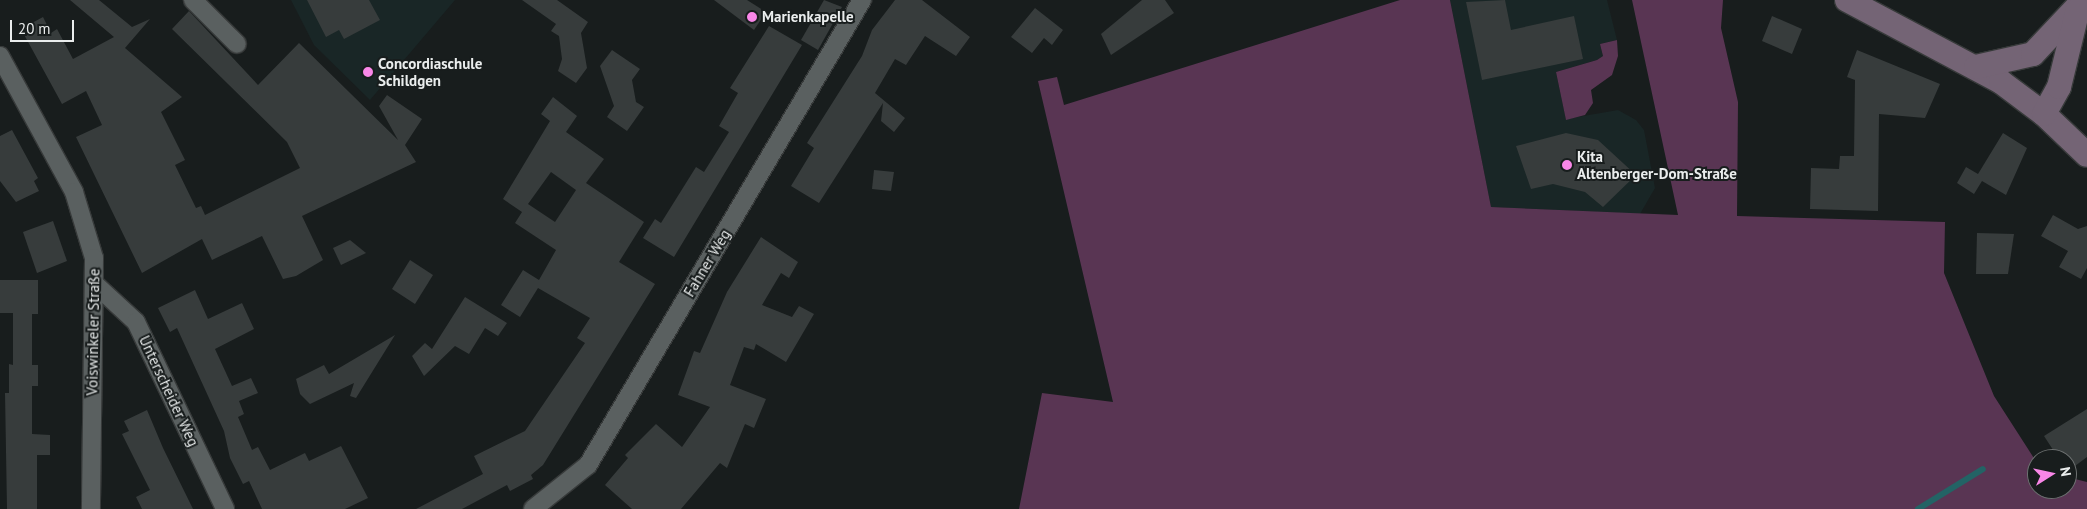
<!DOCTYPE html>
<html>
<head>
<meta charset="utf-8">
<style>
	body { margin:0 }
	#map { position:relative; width:2087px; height:509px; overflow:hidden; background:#181d1d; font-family:"PT Sans",sans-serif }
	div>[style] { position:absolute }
	.built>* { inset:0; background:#192626 }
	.green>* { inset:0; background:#593553 }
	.stream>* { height:6px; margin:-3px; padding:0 3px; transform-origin:3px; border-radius:3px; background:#236365 }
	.building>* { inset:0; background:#373c3c }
	.roads { filter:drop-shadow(1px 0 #373a3a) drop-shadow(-1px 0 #373a3a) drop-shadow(0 1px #373a3a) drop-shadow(0 -1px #373a3a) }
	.minor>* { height:18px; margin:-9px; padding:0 9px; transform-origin:9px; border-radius:9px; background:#5a6060 }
	.secondary>* { height:24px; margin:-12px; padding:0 12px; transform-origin:12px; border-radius:12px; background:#746475 }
	.dots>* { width:14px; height:14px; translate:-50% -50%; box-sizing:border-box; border:2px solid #181d1d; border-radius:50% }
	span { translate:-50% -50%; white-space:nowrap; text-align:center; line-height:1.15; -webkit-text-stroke:4px #181d1d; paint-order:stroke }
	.poi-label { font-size:15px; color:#eaeded; font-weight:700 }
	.left { translate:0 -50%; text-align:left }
	.street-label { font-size:15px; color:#eaeded }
	.north { position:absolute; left:2027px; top:449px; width:50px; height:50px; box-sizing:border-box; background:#181d1d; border:1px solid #6c7070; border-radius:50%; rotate:80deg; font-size:14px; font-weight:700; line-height:20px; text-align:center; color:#eaeded }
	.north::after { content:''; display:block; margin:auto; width:18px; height:22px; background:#f987e8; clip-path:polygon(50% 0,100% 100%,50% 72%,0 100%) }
	.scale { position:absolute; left:10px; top:20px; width:64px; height:22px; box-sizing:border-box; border:2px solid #eaeded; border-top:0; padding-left:6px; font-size:15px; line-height:18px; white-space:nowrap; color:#eaeded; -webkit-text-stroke:4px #181d1d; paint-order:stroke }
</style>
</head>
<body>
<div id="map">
	<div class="built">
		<i style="clip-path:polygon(291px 0,455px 0,370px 100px,314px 45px)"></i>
		<i style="clip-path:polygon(1450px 0,1607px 0,1617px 40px,1600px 44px,1603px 56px,1597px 60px,1556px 72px,1566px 119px,1618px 110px,1636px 120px,1644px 130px,1655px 188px,1640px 214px,1491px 207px)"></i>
	</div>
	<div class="green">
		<i style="clip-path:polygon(1400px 0,1450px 0,1491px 207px,1678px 215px,1632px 0,1723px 0,1721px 28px,1738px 102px,1737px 216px,1945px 222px,1944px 273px,1994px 396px,2037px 463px,2037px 489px,2067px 489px,2067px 477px,2087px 482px,2087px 509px,1019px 509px,1042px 393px,1113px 402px,1038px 81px,1057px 77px,1064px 105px)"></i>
		<i style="clip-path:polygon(1617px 40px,1618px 56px,1612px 75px,1591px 90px,1593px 103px,1585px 115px,1566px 120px,1556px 72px,1597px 60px,1603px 56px,1600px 44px)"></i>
	</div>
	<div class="stream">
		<i style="left:1918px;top:509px;width:76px;rotate:-31.6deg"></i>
	</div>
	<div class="building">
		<i style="clip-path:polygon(70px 0,99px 0,132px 27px,150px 19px,125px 48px,182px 97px,161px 112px,185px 160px,175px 165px,196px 208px,201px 206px,205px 215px,300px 168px,287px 142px,172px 29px,189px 11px,258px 85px,299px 43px,398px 140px,379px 106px,387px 95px,422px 119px,405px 145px,416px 162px,302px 216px,323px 260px,296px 276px,283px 279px,262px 236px,212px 260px,202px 239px,142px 273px,76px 137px,102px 125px,86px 91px,62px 104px,21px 29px,43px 17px,51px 33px,57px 29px,73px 59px,114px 37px)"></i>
		<i style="clip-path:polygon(307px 0,369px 0,380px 20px,344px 39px,339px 30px,326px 37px)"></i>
		<i style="clip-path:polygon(522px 0,557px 0,588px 22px,581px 33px,587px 68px,576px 83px,558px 71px,562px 59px,559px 36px,551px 31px,556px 24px)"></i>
		<i style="clip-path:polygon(714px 0,747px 0,766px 12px,754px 30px)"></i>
		<i style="clip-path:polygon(824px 0,842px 7px,818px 50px,801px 40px)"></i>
		<i style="clip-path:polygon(895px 0,922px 0,970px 37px,956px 56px,925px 36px,906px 65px,895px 59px,875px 93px,905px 118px,894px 132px,881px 121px,883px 103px,819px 203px,791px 186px,814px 148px,807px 143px,862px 56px,872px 30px)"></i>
		<i style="clip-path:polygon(1142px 0,1165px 0,1174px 13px,1111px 55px,1101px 34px)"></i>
		<i style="clip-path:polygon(1505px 0,1511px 30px,1574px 16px,1583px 59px,1482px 80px,1466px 2px)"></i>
		<i style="clip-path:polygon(1035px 8px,1063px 30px,1052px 45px,1044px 38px,1032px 53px,1011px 37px)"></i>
		<i style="clip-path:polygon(1772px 16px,1802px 29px,1792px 54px,1762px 41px)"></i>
		<i style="clip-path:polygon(769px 26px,802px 45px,674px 257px,643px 238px,655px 219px,661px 223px,696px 167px,704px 172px,729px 132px,719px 126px,738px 93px,730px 88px)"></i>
		<i style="clip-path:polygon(612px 50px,640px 69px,632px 80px,636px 102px,644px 107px,627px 131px,607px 117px,614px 106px,600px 66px)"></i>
		<i style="clip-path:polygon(1857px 50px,1940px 84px,1925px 118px,1879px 114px,1878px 211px,1810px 209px,1811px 168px,1839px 169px,1840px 156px,1854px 156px,1855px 80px,1847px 77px)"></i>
		<i style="clip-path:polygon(evenodd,553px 97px,577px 116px,566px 132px,604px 159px,586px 183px,644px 222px,619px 262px,655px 284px,543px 465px,531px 475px,533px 479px,510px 491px,507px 485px,462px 509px,416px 509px,483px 474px,474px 456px,525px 431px,585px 343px,577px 338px,590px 318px,538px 288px,520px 317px,501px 305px,523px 270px,539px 280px,556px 250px,515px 223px,522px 212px,503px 199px,550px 121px,541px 114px,553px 97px,551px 172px,576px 190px,555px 222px,528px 204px,551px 172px)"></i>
		<i style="clip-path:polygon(12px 130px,38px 178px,34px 181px,39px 191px,16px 202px,0 181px,0 136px)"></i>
		<i style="clip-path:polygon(1566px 133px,1598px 140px,1636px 175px,1603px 207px,1585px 192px,1553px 184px,1531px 189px,1516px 146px)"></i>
		<i style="clip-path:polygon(2003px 133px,2027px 148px,2006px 195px,1982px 181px,1974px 194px,1957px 183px,1966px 167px,1978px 174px)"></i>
		<i style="clip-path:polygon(874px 170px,894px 172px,891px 191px,872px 189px)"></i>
		<i style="clip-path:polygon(2053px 215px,2078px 229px,2087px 226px,2087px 268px,2081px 279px,2059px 267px,2068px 251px,2041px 236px)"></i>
		<i style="clip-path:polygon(53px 221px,67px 261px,37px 273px,23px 232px)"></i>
		<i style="clip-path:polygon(1977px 233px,2014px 234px,2008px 274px,1976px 274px)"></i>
		<i style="clip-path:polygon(761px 237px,798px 262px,789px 278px,781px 273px,762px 305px,792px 317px,799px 306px,814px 314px,786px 362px,756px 344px,754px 350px,744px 347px,730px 385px,766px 399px,754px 428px,745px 424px,727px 468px,720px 463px,681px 509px,632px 509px,605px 485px,628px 458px,625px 455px,656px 424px,682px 447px,710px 407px,678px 395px,694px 351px,700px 353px,727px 292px)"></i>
		<i style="clip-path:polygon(350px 240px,366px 253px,341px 265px,333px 248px)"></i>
		<i style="clip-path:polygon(410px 260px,433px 275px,415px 304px,392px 289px)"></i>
		<i style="clip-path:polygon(0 280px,38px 280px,38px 314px,32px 314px,32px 365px,38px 365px,38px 386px,32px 386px,32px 434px,50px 435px,50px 455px,37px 455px,37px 509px,7px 509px,5px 393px,9px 393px,9px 364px,13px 365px,13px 313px,0 313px)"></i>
		<i style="clip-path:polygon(195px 290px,208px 319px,242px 303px,254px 329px,215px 349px,232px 386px,251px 378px,258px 393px,239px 401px,244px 414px,238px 417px,252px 450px,258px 447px,270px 470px,305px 453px,309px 461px,341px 446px,368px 498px,345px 509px,262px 509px,249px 481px,243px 484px,230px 458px,224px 431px,177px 328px,170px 332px,158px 308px)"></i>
		<i style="clip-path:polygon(465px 297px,507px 323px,498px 336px,485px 328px,469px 354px,455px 346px,424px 376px,412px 356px,425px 343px,432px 349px)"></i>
		<i style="clip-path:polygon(395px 335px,356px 398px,350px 396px,354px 383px,310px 404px,300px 394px,296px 379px,324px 365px,329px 374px)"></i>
		<i style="clip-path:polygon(2087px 409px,2087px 457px,2067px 472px,2067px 459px,2059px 459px,2044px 436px)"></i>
		<i style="clip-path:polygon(147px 410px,163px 448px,193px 509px,142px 509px,136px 497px,150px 490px,122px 434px,129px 431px,124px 421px)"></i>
	</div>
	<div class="roads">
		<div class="minor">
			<i style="left:193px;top:0;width:62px;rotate:45deg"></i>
			<i style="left:0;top:56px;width:155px;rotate:61.4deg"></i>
			<i style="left:74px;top:192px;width:69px;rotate:73.1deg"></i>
			<i style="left:94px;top:258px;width:251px;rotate:90.7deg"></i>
			<i style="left:96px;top:285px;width:54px;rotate:42.8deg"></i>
			<i style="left:136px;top:322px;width:207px;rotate:64.5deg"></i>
			<i style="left:533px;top:509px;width:70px;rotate:-38.7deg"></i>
			<i style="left:588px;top:465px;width:540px;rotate:-59.49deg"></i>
		</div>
		<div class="secondary">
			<i style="left:1847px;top:0;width:174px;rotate:28deg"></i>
			<i style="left:2001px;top:82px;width:54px;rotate:36.7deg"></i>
			<i style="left:2044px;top:114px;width:59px;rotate:43.6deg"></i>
			<i style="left:1976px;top:67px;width:58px;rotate:-12.8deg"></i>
			<i style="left:2033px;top:54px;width:67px;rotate:-46.8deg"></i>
			<i style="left:2044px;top:114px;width:31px;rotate:-61deg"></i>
			<i style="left:2059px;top:87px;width:80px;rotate:-76.3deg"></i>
		</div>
	</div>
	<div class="dots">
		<i style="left:752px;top:17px;background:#f987e8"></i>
		<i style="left:368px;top:72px;background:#f987e8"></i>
		<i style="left:1567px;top:165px;background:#f987e8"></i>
	</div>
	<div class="poi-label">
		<span class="left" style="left:762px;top:17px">Marienkapelle</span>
		<span class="left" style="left:378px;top:72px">Concordiaschule<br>Schildgen</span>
		<span class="left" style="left:1577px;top:165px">Kita<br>Altenberger-Dom-Straße</span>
	</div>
	<div class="street-label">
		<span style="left:707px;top:263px;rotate:-59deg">Fahner Weg</span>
		<span style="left:93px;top:332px;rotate:-89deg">Voiswinkeler Straße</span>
		<span style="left:169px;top:391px;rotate:65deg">Unterscheider Weg</span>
	</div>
	<div class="north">N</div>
	<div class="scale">20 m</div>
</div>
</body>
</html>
